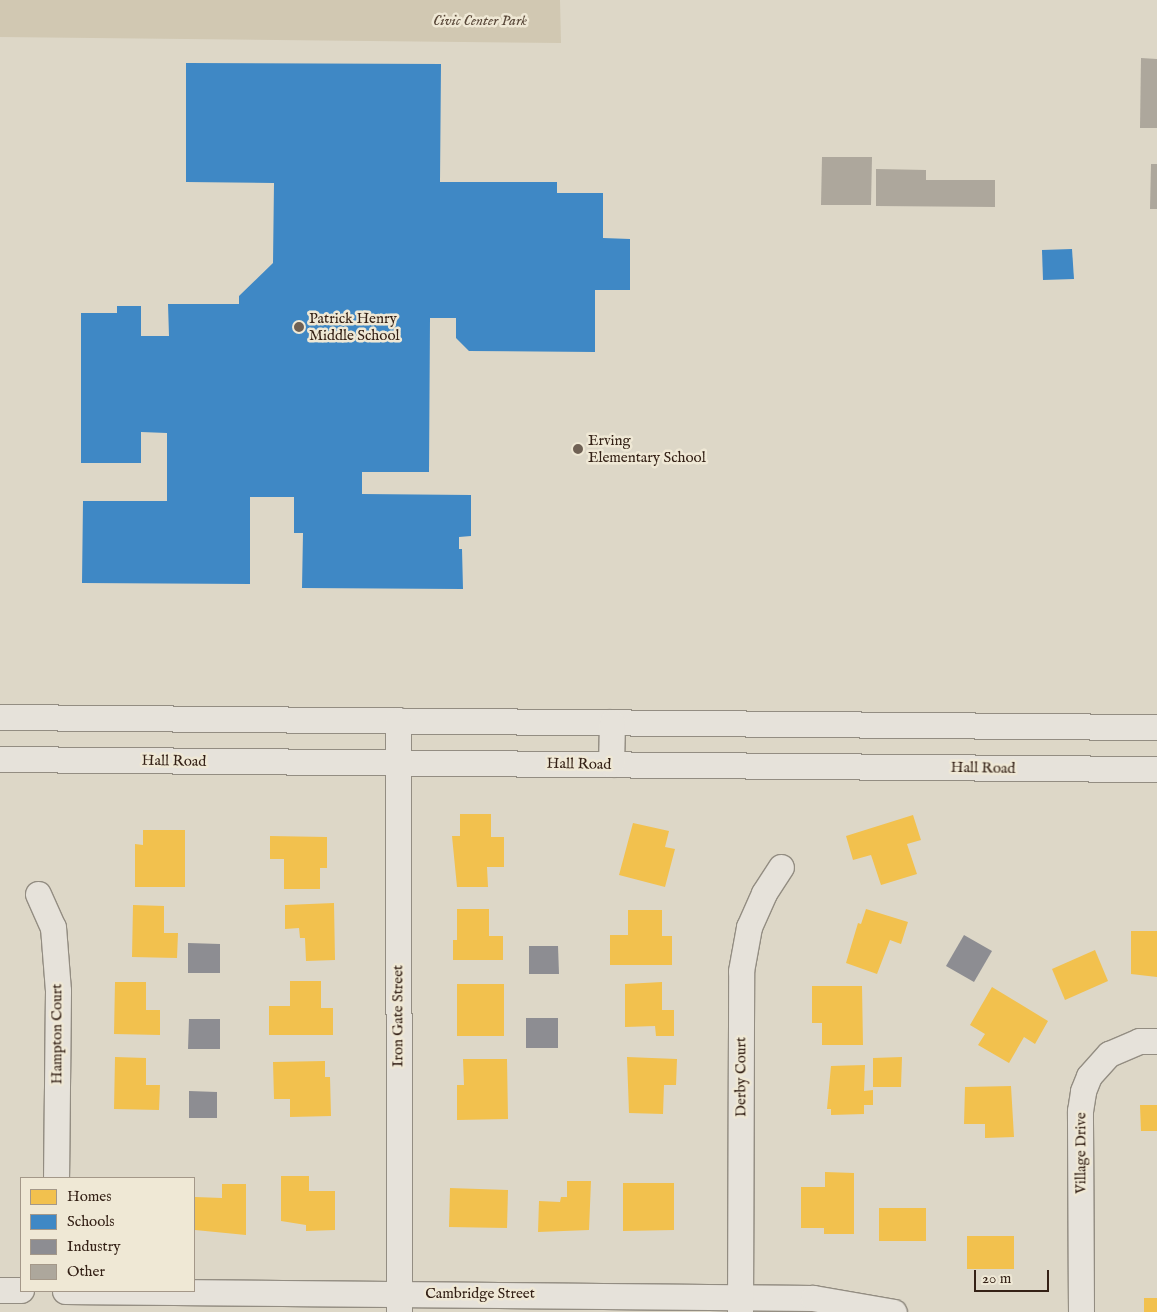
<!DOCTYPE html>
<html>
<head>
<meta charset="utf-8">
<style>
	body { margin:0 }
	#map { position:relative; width:1157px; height:1312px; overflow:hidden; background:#ddd7c7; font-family:"IM FELL English",serif }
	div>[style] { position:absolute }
	.green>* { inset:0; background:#d1c8b2 }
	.homes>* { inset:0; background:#f2c14e }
	.schools>* { inset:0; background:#3f88c5 }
	.industry>* { inset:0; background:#8d8d92 }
	.building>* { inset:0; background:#ada79c }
	.roads { filter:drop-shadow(1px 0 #938d82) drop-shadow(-1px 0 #938d82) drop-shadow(0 1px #938d82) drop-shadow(0 -1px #938d82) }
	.minor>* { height:25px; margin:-12.5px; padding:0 12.5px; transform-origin:12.5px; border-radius:12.5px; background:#e6e2da }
	.dots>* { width:14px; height:14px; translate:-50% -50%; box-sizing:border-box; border:2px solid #efe8d5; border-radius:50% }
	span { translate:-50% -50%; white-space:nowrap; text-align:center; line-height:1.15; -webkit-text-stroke:5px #efe8d5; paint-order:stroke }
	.park-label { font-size:15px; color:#594839; font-style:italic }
	.poi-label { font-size:15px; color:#342116 }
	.left { translate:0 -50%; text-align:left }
	.street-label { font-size:15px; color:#342116 }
	.legend { position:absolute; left:20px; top:1177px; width:175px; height:115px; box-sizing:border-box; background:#efe8d5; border:1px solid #a49889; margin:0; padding:6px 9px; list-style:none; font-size:15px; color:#342116 }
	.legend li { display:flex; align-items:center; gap:10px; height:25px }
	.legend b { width:25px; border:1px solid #a49889 }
	.scale { position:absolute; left:974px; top:1270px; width:75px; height:22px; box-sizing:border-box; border:2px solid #342116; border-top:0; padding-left:6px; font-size:15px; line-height:18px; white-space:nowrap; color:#342116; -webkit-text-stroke:4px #efe8d5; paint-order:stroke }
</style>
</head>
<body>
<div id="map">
	<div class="green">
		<i style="clip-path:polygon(0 0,560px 0,561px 43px,0 37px)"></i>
	</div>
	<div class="homes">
		<i style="clip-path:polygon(460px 814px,491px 814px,491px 837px,504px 837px,504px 867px,487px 867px,488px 887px,457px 887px,452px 836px,460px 836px)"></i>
		<i style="clip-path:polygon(913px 815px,921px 840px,907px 844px,917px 874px,881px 885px,871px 855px,853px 860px,846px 836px)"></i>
		<i style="clip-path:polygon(633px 823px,669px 831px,665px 847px,675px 849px,665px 887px,619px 875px)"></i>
		<i style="clip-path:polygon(143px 830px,185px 830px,185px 887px,135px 887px,135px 844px,143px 845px)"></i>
		<i style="clip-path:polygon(270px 836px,327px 837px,327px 868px,320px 868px,320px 889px,284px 889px,284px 859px,270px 859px)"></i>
		<i style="clip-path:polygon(334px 903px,335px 960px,306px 961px,305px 938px,300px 938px,299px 928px,285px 929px,285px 905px)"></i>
		<i style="clip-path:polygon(133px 905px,164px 906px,164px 933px,178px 933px,177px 958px,132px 957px)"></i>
		<i style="clip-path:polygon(457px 909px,489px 909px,489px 936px,503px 936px,503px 960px,453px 960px,453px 940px,457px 940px)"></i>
		<i style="clip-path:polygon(866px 909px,908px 922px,901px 944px,890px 940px,877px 974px,846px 963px,858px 923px,861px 924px)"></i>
		<i style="clip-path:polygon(628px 910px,662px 910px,662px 936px,672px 936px,672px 965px,610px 965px,610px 935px,628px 935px)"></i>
		<i style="clip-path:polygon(1131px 931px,1157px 931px,1157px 977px,1131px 974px)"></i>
		<i style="clip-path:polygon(1095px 950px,1108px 981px,1065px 1000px,1052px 969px)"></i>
		<i style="clip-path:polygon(290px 981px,321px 981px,321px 1008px,333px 1008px,333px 1035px,269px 1035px,269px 1006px,290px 1006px)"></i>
		<i style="clip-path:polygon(115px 982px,146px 982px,146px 1010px,160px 1010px,160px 1035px,114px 1034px)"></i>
		<i style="clip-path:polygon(662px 982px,662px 1010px,674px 1010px,674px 1036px,656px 1036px,655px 1026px,625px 1027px,625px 984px)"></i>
		<i style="clip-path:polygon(457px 984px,504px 984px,504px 1036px,457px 1036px)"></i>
		<i style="clip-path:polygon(812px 986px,862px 986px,863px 1045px,822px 1045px,822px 1023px,812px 1023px)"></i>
		<i style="clip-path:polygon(992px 987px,1048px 1021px,1035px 1044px,1024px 1037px,1009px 1063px,978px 1045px,985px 1034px,970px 1025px)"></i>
		<i style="clip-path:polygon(115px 1057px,146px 1058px,146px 1085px,160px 1085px,159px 1110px,114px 1109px)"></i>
		<i style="clip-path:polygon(627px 1057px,677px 1059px,676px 1085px,664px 1085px,663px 1114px,629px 1113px)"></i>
		<i style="clip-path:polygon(902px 1057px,901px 1087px,873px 1087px,873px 1058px)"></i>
		<i style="clip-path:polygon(463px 1059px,507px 1059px,508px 1119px,457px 1120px,457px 1085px,464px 1085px)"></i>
		<i style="clip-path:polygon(325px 1061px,325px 1077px,330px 1077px,331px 1116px,290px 1117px,290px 1099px,274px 1099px,273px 1062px)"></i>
		<i style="clip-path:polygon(865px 1065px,864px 1091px,873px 1090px,873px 1105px,864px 1105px,864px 1114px,831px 1115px,831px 1109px,827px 1109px,831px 1066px)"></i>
		<i style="clip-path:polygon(1011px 1086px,1014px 1137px,985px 1138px,985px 1124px,964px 1124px,965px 1087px)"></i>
		<i style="clip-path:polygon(1140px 1105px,1157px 1105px,1157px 1131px,1141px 1131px)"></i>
		<i style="clip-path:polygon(825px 1172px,854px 1173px,854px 1234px,824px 1234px,824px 1228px,801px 1228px,801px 1187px,825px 1187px)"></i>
		<i style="clip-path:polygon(281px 1176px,309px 1176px,309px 1191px,335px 1191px,335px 1230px,306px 1231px,306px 1225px,281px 1221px)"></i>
		<i style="clip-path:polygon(567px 1181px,591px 1181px,589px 1230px,538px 1232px,539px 1201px,560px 1202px,561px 1197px,567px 1197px)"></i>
		<i style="clip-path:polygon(623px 1183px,674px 1183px,674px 1230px,623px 1231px)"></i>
		<i style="clip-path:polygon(222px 1184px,246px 1184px,246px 1235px,195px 1230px,195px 1197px,222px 1198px)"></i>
		<i style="clip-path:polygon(450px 1188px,508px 1190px,507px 1228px,449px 1227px)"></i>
		<i style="clip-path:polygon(879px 1208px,926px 1208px,926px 1241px,879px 1241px)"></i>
		<i style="clip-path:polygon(967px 1236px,1014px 1236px,1014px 1269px,967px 1269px)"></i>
		<i style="clip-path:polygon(1144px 1298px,1157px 1298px,1157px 1312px,1144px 1312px)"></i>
	</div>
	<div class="schools">
		<i style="clip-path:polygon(186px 63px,441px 64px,440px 182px,557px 182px,557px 193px,603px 193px,603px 238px,630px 239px,630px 290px,595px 290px,595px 352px,469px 351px,456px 338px,456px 318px,430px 318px,429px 472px,362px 472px,362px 494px,471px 495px,471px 536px,459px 537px,459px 549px,462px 549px,463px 589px,302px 588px,303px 533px,294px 533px,294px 497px,250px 497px,250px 584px,82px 583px,83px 501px,167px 501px,167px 433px,141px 432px,141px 463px,81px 463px,81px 313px,117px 313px,117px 306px,141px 306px,141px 336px,169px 336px,168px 304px,239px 304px,239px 296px,273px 263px,274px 183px,186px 182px)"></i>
		<i style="clip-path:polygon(1072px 249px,1074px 279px,1043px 280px,1042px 250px)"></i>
	</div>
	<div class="industry">
		<i style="clip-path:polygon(964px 935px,992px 951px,974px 982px,946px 966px)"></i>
		<i style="clip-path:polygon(188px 943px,220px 944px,220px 973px,188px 973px)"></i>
		<i style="clip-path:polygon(529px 946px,558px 946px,559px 974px,529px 974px)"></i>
		<i style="clip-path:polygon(526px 1018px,558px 1018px,558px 1048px,526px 1048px)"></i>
		<i style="clip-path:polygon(189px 1019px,220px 1019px,220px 1049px,188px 1049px)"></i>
		<i style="clip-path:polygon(189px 1091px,217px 1092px,217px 1118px,189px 1118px)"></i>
	</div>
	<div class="building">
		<i style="clip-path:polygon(1141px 58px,1157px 59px,1157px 128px,1140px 128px)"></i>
		<i style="clip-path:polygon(822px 157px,872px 157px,871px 205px,821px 205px)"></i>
		<i style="clip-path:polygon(1151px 164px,1157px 164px,1157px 209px,1150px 209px)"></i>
		<i style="clip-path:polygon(876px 169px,926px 170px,926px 180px,995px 180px,995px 207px,876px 206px)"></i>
	</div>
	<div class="roads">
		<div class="minor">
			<i style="left:0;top:717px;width:1157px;rotate:0.5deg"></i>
			<i style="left:398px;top:720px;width:592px;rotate:89.9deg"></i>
			<i style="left:0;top:759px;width:1157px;rotate:0.5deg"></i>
			<i style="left:611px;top:764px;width:42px;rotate:-88.6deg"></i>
			<i style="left:38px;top:894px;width:36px;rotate:66deg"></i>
			<i style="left:53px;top:927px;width:64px;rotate:85.5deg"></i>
			<i style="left:58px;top:991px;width:187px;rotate:90.6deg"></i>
			<i style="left:0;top:1290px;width:21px"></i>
			<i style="left:65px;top:1291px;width:748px;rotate:0.54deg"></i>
			<i style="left:813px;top:1298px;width:82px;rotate:9.8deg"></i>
			<i style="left:740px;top:1312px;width:341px;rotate:-89.8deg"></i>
			<i style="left:741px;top:971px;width:45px;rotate:-79.7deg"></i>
			<i style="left:749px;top:927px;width:37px;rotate:-66deg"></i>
			<i style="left:764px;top:893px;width:31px;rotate:-57deg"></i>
			<i style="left:1081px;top:1312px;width:201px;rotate:-90.3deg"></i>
			<i style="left:1080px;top:1111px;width:20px;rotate:-81deg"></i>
			<i style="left:1083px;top:1091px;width:16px;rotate:-68deg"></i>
			<i style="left:1089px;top:1076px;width:30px;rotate:-48deg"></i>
			<i style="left:1109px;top:1054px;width:33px;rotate:-23deg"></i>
			<i style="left:1139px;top:1041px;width:18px"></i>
		</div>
	</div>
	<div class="dots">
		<i style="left:299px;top:327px;background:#6f6154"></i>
		<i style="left:578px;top:449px;background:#6f6154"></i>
	</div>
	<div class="park-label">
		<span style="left:480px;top:21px">Civic Center Park</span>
	</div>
	<div class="poi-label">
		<span class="left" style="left:309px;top:327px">Patrick Henry<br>Middle School</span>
		<span class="left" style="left:588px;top:449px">Erving<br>Elementary School</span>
	</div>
	<div class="street-label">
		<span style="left:174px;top:761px;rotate:1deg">Hall Road</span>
		<span style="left:579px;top:764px;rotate:1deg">Hall Road</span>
		<span style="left:983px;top:768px;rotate:1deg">Hall Road</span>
		<span style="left:398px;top:1016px;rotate:-90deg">Iron Gate Street</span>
		<span style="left:57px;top:1034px;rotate:-90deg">Hampton Court</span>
		<span style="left:741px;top:1077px;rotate:-90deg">Derby Court</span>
		<span style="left:1081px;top:1153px;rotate:-90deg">Village Drive</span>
		<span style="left:480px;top:1294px">Cambridge Street</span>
	</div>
	<ul class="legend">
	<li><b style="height:14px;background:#f2c14e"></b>Homes</li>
	<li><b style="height:14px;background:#3f88c5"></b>Schools</li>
	<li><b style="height:14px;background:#8d8d92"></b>Industry</li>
	<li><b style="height:14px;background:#ada79c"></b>Other</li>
	</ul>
	<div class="scale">20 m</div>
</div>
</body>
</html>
